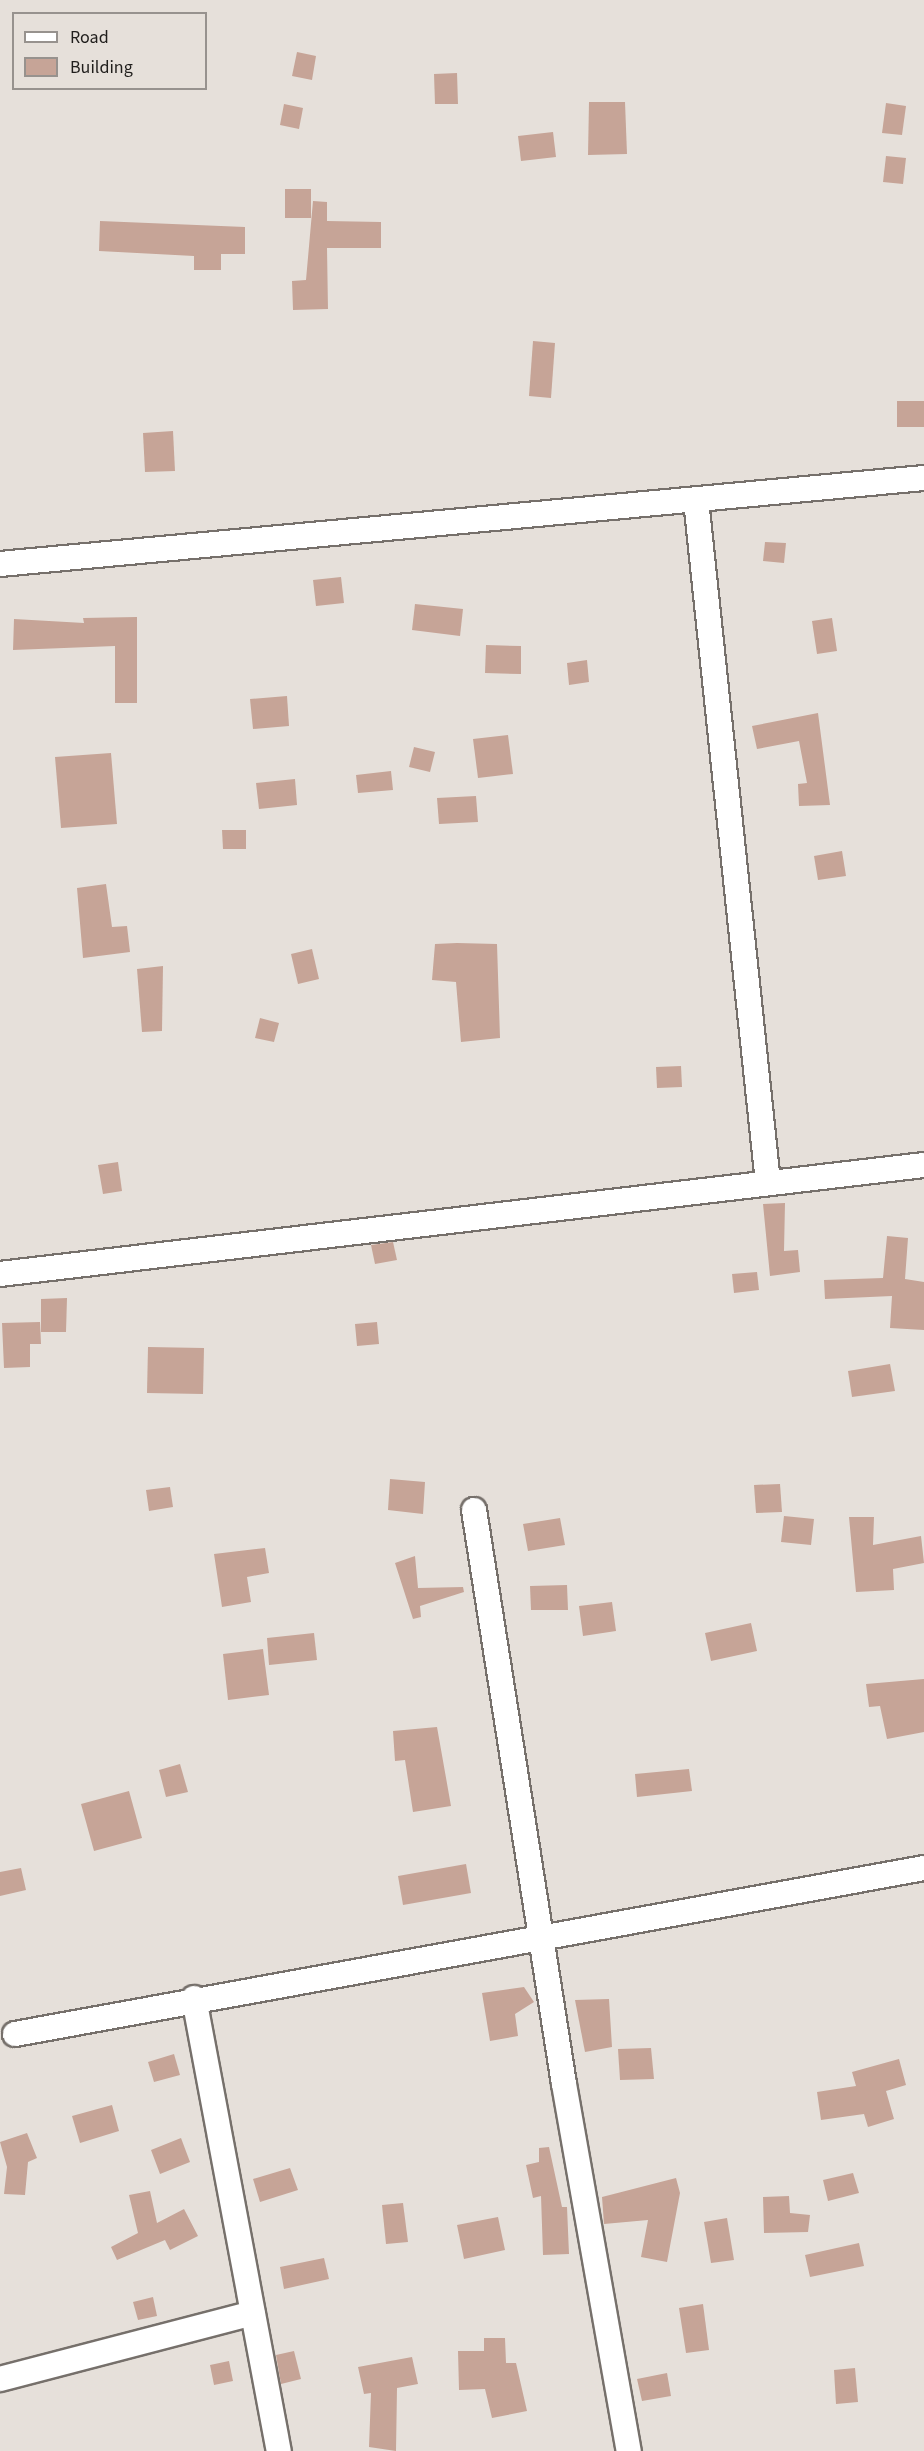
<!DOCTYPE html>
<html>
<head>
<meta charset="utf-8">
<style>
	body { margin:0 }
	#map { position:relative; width:924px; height:2451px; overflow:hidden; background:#e6e0da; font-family:"Source Sans 3",sans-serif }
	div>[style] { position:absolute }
	.building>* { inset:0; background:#c6a497 }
	.roads { filter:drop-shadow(2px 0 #76706b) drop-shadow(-2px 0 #76706b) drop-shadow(0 2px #76706b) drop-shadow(0 -2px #76706b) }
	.street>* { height:24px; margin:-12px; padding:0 12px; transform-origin:12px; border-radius:12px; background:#fff }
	span { translate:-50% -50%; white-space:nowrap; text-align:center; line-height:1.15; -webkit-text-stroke:4.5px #e6e0da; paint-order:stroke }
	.legend { position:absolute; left:12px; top:12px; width:195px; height:78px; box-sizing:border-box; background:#e6e0da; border:2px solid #97928e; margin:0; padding:8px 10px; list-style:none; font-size:18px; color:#201e1c }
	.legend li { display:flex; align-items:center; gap:12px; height:30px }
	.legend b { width:30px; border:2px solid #97928e }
</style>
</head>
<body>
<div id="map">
	<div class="building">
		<i style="clip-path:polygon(297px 52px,316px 56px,312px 80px,292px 76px)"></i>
		<i style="clip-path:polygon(457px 73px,458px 104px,435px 104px,434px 74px)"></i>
		<i style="clip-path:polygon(589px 102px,625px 102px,627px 154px,588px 155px)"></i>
		<i style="clip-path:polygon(886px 103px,906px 106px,902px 135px,882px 133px)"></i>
		<i style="clip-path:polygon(284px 104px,303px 108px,299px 129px,280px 125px)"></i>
		<i style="clip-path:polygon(553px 132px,556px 157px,521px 161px,518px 136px)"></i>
		<i style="clip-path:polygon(886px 156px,906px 158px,903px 184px,883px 182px)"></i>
		<i style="clip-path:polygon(285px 189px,311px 189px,311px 218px,285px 218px)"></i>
		<i style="clip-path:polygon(313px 201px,327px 202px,327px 221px,381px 222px,381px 248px,327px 248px,328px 309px,293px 310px,292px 281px,306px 280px)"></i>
		<i style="clip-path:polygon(100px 221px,245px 227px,245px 254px,221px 254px,221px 270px,194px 270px,194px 256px,99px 251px)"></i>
		<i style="clip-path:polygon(533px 341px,555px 343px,551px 398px,529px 396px)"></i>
		<i style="clip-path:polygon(897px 401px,924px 401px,924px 427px,897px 427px)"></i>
		<i style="clip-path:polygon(173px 431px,175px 471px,145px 472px,143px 433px)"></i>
		<i style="clip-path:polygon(765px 542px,786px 543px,784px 563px,763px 561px)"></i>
		<i style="clip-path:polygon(341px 577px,344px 603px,316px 606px,313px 580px)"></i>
		<i style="clip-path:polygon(415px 604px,463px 609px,460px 636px,412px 630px)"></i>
		<i style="clip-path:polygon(137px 617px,137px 703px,115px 703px,115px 646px,13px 650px,14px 619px,84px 623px,83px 618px)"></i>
		<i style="clip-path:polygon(832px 618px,837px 651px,817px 654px,812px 621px)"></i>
		<i style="clip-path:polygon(486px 645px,521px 646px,521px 674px,485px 673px)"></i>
		<i style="clip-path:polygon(587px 660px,589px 682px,569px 685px,567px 663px)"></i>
		<i style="clip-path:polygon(287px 696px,289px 726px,253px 729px,250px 699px)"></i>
		<i style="clip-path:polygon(818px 713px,830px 805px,799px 806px,798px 784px,807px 783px,799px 741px,757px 749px,752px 726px)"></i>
		<i style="clip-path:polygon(508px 735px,513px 774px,478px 778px,473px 739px)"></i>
		<i style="clip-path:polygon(414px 747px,435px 752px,430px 772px,409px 767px)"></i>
		<i style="clip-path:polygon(111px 753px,117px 824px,61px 828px,55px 757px)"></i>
		<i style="clip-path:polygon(391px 771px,393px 790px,358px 793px,356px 775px)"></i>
		<i style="clip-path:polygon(295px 779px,297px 805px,259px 809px,256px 783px)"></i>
		<i style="clip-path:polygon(476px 796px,478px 822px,439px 824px,437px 798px)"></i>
		<i style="clip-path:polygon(222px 830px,246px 830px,246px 849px,223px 849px)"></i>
		<i style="clip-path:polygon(842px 851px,846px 876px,818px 880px,814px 856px)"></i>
		<i style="clip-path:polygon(106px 884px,112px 927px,127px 926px,130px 952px,83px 958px,77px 888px)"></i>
		<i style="clip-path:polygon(457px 943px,497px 944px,500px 1038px,461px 1042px,456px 982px,432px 980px,435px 944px)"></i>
		<i style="clip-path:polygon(312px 949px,319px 979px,298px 984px,291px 954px)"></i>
		<i style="clip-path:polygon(163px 966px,162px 1031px,142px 1032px,137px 969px)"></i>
		<i style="clip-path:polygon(260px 1018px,279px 1023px,274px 1042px,255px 1038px)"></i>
		<i style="clip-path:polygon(681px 1066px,682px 1087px,657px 1088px,656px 1067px)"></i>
		<i style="clip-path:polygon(118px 1162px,122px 1191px,103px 1194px,98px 1165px)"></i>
		<i style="clip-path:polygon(785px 1203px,784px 1251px,798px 1250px,800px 1272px,770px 1276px,763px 1204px)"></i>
		<i style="clip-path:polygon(887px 1236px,908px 1238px,905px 1279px,924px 1282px,924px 1330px,890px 1328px,892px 1296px,825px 1299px,824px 1280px,883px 1278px)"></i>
		<i style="clip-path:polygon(393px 1242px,397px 1260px,375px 1264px,371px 1245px)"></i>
		<i style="clip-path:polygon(757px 1272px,759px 1290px,734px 1293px,732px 1274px)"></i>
		<i style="clip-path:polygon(67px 1298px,66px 1332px,41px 1332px,41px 1299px)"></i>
		<i style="clip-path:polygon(40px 1322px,41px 1344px,30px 1344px,30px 1367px,4px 1368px,2px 1323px)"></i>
		<i style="clip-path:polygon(377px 1322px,379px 1344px,357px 1346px,355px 1324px)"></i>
		<i style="clip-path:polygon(148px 1347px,204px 1348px,203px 1394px,147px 1393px)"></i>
		<i style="clip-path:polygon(890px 1364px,895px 1391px,852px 1397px,848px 1371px)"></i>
		<i style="clip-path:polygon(390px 1479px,425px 1482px,423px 1514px,388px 1510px)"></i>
		<i style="clip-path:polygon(780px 1484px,782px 1512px,756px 1513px,754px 1485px)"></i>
		<i style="clip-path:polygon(170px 1487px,173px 1507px,149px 1511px,146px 1490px)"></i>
		<i style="clip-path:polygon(784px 1516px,814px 1519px,811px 1545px,781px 1542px)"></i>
		<i style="clip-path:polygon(849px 1517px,874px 1517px,873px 1545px,921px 1536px,924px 1563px,893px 1569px,894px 1590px,856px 1592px)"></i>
		<i style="clip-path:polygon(560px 1518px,565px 1545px,528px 1551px,523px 1524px)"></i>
		<i style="clip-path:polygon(265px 1548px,269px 1573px,247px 1577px,251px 1602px,222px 1607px,214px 1554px)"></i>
		<i style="clip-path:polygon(415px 1556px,418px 1588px,463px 1587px,464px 1592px,420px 1606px,421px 1617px,413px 1619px,395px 1563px)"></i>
		<i style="clip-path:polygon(567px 1585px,568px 1610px,531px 1610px,530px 1586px)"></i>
		<i style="clip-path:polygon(612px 1602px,616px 1631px,583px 1636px,579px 1606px)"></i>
		<i style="clip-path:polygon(751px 1623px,757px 1651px,711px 1661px,705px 1633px)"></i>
		<i style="clip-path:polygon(314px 1633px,317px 1660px,269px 1665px,267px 1638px)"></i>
		<i style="clip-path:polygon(263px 1649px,269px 1695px,228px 1700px,223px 1654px)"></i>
		<i style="clip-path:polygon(924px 1679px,924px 1732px,887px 1739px,880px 1706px,869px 1707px,866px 1684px)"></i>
		<i style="clip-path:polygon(437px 1727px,451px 1806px,413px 1812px,405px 1760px,395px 1761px,393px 1731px)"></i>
		<i style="clip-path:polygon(180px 1764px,188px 1792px,166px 1797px,159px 1770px)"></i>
		<i style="clip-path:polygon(689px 1769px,692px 1791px,637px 1797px,635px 1774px)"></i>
		<i style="clip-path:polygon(129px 1791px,142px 1838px,94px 1851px,81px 1804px)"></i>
		<i style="clip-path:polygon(466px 1864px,471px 1893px,403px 1905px,398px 1876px)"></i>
		<i style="clip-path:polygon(21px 1868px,26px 1890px,0 1896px,0 1872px)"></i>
		<i style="clip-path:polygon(524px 1987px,534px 2002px,515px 2014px,518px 2036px,490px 2041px,482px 1993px)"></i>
		<i style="clip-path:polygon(609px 1999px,612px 2047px,585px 2052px,575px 2000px)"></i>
		<i style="clip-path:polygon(651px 2048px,654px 2079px,620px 2080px,618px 2049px)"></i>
		<i style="clip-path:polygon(174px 2054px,180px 2075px,154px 2082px,148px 2062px)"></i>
		<i style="clip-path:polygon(899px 2059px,906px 2085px,886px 2091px,894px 2119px,868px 2127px,864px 2114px,821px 2120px,817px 2092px,856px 2086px,852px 2072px)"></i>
		<i style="clip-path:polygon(112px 2105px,119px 2131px,80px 2143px,72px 2116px)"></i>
		<i style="clip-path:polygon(27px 2133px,37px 2158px,28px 2162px,25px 2195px,4px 2194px,7px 2167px,0 2142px)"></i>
		<i style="clip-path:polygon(181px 2138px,190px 2162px,160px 2174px,151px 2150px)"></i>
		<i style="clip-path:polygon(549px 2147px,562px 2207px,567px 2207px,569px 2254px,543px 2255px,541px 2196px,533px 2198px,526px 2165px,539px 2162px,539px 2148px)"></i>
		<i style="clip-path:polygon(290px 2168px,298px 2190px,260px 2202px,253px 2179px)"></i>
		<i style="clip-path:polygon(853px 2173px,859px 2193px,828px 2201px,823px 2180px)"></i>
		<i style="clip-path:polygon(676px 2178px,680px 2193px,667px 2262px,641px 2257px,648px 2220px,604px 2224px,602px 2197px)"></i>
		<i style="clip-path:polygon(150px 2191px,157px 2223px,184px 2209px,198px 2236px,170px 2250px,165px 2240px,117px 2260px,111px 2247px,138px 2233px,129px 2195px)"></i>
		<i style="clip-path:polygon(789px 2196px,790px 2213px,810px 2215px,808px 2232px,764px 2233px,763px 2197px)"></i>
		<i style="clip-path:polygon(403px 2203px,408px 2242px,386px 2244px,382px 2205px)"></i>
		<i style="clip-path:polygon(498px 2217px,505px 2250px,464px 2259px,457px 2225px)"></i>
		<i style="clip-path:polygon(727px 2218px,734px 2260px,711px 2263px,704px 2222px)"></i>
		<i style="clip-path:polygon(859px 2243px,864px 2266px,810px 2277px,805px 2255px)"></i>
		<i style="clip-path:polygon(324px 2258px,329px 2279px,284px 2289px,280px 2267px)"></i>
		<i style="clip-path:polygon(153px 2297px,157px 2316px,138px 2320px,133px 2302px)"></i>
		<i style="clip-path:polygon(703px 2304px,709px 2350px,686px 2353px,679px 2308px)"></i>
		<i style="clip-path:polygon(484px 2338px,505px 2338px,506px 2363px,516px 2363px,527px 2411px,492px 2418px,485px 2389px,459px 2390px,458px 2351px,484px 2351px)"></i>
		<i style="clip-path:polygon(294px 2351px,301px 2379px,281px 2384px,276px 2355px)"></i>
		<i style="clip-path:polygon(412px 2357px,418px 2384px,397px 2388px,396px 2451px,369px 2447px,371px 2393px,364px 2394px,358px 2367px)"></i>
		<i style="clip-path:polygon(229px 2361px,233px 2381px,214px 2385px,210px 2365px)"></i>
		<i style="clip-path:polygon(855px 2368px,858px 2402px,836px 2404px,834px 2370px)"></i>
		<i style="clip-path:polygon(667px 2373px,671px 2396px,642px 2401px,637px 2379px)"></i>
	</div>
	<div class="roads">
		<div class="street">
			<i style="left:696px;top:500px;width:687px;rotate:83.98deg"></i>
			<i style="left:0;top:564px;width:928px;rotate:-5.32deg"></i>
			<i style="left:0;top:1274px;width:930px;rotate:-6.73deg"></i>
			<i style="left:474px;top:1510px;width:581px;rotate:81.09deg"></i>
			<i style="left:564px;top:2084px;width:373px;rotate:80deg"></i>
			<i style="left:194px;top:1998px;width:461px;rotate:79.4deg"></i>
			<i style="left:15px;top:2034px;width:924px;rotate:-10.35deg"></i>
			<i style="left:0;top:2379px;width:261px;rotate:-14.6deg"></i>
		</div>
	</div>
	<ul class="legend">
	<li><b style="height:8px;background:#fff"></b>Road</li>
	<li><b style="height:16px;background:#c6a497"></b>Building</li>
	</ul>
</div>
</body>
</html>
